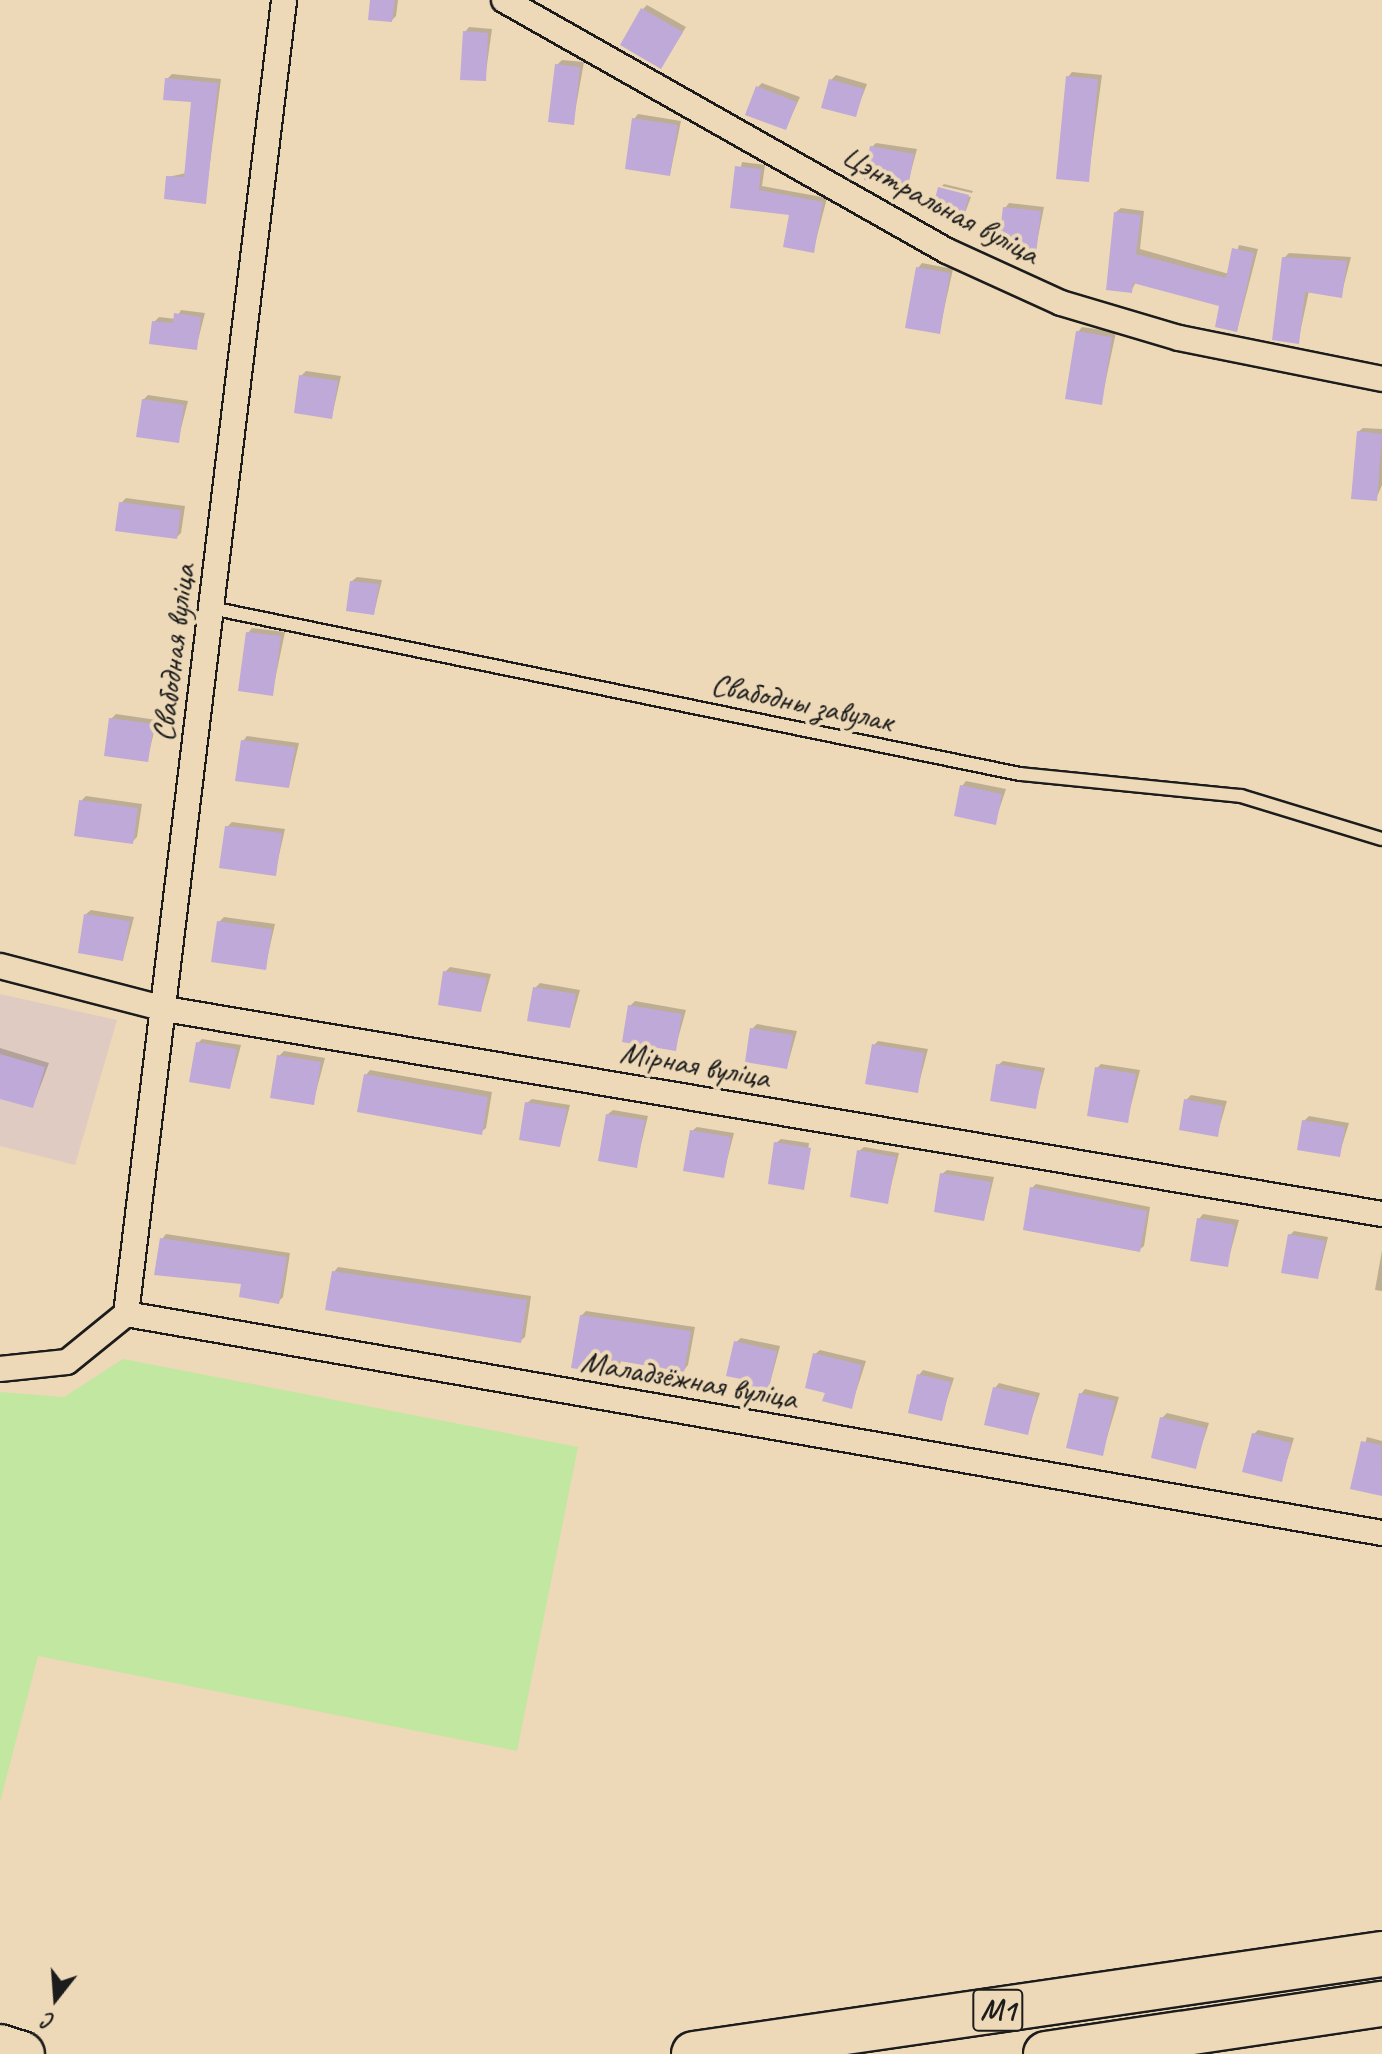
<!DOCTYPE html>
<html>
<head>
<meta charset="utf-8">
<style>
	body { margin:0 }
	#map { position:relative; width:1382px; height:2054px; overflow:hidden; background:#edd9b7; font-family:Caveat,sans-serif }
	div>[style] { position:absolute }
	.built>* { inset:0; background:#dfcbc1 }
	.green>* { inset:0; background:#c1e7a1 }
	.shadow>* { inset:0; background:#0003 }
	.building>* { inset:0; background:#bea9d8 }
	.roads { filter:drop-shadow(2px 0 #1c1c1c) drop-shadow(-2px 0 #1c1c1c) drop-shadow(0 2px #1c1c1c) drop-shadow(0 -2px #1c1c1c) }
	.lane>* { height:12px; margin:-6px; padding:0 6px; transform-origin:6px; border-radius:6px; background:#edd9b7 }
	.street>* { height:24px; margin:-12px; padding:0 12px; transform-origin:12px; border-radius:12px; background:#edd9b7 }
	.highway>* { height:44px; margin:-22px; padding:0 22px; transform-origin:22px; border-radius:22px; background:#edd9b7 }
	span { translate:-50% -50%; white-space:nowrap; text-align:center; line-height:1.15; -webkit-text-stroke:8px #edd9b7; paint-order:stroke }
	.shield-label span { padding:2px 6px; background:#edd9b7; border:2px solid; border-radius:6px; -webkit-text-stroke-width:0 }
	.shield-label { font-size:30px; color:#1c1c1c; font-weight:700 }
	.street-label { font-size:32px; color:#1c1c1c }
	.north { position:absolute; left:16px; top:1958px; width:80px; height:80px; -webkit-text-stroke:6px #edd9b7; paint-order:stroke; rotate:197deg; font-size:22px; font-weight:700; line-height:32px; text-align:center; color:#1c1c1c }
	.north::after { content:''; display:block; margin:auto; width:28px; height:36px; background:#1c1c1c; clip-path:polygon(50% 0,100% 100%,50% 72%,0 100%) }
</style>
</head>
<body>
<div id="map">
	<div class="built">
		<i style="clip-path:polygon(0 994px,117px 1020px,75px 1165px,0 1146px)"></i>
	</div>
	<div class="green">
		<i style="clip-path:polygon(123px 1359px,578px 1447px,517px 1751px,38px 1656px,0 1802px,0 1392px,64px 1397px)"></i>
	</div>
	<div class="shadow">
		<i style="clip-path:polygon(372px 0,398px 0,396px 16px,392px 20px)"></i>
		<i style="clip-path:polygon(647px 5px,686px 27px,661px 67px,643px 9px)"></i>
		<i style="clip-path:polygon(469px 27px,492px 29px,485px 79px,465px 32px)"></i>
		<i style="clip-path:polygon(562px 60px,584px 62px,573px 123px,557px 65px)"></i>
		<i style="clip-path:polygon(1072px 72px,1102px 75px,1088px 180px,1068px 77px)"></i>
		<i style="clip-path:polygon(172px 74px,221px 79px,205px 201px,168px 177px,186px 173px,194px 101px,167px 79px)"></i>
		<i style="clip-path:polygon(836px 75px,867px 84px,855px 115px,831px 80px)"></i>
		<i style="clip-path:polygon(762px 83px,800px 97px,786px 128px,758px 87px)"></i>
		<i style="clip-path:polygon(638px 114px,681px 121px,670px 174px,634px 119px)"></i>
		<i style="clip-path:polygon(876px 143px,917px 149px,907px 186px,872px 147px)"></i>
		<i style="clip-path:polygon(742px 162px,765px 165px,762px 186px,827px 198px,813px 251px,791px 213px,733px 206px)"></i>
		<i style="clip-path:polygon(944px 184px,973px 191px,972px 193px,942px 186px)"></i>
		<i style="clip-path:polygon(940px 190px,971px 197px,962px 221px)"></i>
		<i style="clip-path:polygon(1009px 203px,1044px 207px,1035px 252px,1005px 208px)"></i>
		<i style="clip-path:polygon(1121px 208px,1144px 211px,1140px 249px,1229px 274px,1239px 245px,1258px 249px,1237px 330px,1222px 304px,1136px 282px,1131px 291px,1116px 212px)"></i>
		<i style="clip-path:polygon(1289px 253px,1351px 257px,1341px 296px,1309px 291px,1298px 342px,1284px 258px)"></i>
		<i style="clip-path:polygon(922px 263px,953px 269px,939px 332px,918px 268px)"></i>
		<i style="clip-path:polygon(181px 310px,205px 313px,196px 348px,154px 322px,159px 317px,176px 319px)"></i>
		<i style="clip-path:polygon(1082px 327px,1116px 332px,1101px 403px,1078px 332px)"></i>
		<i style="clip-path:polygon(306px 371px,341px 376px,332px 416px,301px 376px)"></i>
		<i style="clip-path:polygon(148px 395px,188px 401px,178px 440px,143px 400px)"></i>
		<i style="clip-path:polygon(1363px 428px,1382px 429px,1382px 485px,1376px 499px,1358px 432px)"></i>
		<i style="clip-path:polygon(126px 498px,185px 506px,181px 533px,177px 537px,121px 503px)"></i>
		<i style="clip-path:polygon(357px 577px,382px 580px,374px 613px,352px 581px)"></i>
		<i style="clip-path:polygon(252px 628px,285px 632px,272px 694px,248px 633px)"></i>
		<i style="clip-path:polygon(116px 714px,157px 720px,147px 760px,111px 719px)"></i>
		<i style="clip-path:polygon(247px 736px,299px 743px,289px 786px,243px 741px)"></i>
		<i style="clip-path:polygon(966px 781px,1006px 789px,995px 822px,962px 786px)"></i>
		<i style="clip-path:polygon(86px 796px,142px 804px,137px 837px,132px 842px,81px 801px)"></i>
		<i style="clip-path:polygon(232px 822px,285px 829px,275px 873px,227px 827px)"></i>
		<i style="clip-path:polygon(91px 910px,134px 917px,123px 959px,86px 914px)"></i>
		<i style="clip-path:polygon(224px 917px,275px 924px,265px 968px,219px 922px)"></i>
		<i style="clip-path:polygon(450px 967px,491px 974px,481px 1010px,445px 972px)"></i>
		<i style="clip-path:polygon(540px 983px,580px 990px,570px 1026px,535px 988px)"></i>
		<i style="clip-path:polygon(635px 1001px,686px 1010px,675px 1049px,630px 1006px)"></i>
		<i style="clip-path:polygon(757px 1024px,797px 1031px,787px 1067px,752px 1029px)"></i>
		<i style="clip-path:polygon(202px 1039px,241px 1045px,230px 1087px,198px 1043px)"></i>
		<i style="clip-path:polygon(878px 1041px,928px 1049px,917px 1091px,874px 1045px)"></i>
		<i style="clip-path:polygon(0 1048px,49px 1063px,33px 1106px,0 1097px)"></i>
		<i style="clip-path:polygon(284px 1051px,325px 1058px,313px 1103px,279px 1056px)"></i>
		<i style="clip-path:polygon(1003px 1061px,1045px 1068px,1035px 1106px,998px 1065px)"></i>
		<i style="clip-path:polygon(1101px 1064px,1140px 1070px,1127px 1121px,1097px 1068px)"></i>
		<i style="clip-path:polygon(370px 1070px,492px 1092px,486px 1128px,481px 1132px,366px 1075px)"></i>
		<i style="clip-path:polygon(1191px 1095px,1227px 1101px,1217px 1135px,1186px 1100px)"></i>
		<i style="clip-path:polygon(532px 1099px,570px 1105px,560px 1145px,527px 1103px)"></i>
		<i style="clip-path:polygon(613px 1110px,648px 1116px,636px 1165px,608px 1114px)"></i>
		<i style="clip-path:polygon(1309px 1116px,1349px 1123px,1339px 1155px,1304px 1121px)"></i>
		<i style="clip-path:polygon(697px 1127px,734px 1133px,723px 1176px,692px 1131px)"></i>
		<i style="clip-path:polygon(781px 1139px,809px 1143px,803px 1187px,776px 1143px)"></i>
		<i style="clip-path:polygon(864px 1147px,899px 1153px,887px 1202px,859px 1151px)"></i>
		<i style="clip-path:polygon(947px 1170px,994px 1177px,984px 1219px,942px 1174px)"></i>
		<i style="clip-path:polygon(1036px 1184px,1150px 1207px,1144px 1246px,1139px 1250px,1032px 1188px)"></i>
		<i style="clip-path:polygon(1203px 1214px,1239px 1220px,1227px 1265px,1199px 1219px)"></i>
		<i style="clip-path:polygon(1294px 1231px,1328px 1237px,1318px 1277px,1290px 1235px)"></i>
		<i style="clip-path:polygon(166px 1234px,290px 1253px,283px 1297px,278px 1302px,162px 1239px)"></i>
		<i style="clip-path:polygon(1382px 1250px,1382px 1291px,1375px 1290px)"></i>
		<i style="clip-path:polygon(338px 1267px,531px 1296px,525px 1337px,520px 1341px,334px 1272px)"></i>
		<i style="clip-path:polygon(586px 1311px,695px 1327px,688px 1365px,684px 1370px,622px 1359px,616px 1373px,581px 1316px)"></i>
		<i style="clip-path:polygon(741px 1338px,780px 1346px,767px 1394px,743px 1378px,736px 1342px)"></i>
		<i style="clip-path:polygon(820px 1350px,866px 1361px,851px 1407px,827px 1392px,815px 1354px)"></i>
		<i style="clip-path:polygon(923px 1370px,954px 1378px,941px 1418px,919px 1375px)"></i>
		<i style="clip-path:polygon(999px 1383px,1040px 1393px,1027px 1433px,995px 1388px)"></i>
		<i style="clip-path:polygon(1085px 1389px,1119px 1397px,1102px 1454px,1081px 1394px)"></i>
		<i style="clip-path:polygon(1167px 1413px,1209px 1423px,1195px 1466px,1162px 1418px)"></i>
		<i style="clip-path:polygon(1258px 1430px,1294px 1438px,1281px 1480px,1254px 1434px)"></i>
		<i style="clip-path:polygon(1367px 1437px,1382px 1441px,1382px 1494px,1352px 1487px)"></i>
	</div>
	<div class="building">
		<i style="clip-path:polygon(370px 0,395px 0,392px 22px,368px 20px)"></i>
		<i style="clip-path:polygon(641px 8px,683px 32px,661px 69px,620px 45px)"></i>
		<i style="clip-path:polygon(463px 31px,488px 33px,486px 81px,460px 80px)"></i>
		<i style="clip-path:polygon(555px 64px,580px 67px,574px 125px,548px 122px)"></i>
		<i style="clip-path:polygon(1066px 76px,1098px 79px,1089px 182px,1056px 179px)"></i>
		<i style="clip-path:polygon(165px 78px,218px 83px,206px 204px,164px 199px,166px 176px,184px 177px,191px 102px,163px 100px)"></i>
		<i style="clip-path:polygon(829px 79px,864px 89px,856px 117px,821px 108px)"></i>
		<i style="clip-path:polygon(756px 86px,797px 102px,786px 130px,745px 115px)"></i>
		<i style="clip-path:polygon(632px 118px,678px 125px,670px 176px,625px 169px)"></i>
		<i style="clip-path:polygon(870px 146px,914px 154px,908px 188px,864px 180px)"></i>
		<i style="clip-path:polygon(735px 166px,761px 169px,759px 190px,823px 202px,814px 253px,783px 247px,789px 215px,730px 208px)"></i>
		<i style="clip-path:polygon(938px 187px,969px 195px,962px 223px,931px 215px)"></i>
		<i style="clip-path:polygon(1003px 207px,1041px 211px,1036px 254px,998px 250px)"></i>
		<i style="clip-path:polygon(1114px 212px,1141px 215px,1136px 254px,1226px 278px,1232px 248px,1254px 253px,1237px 332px,1215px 327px,1219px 306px,1133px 283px,1132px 293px,1106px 290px)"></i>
		<i style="clip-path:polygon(1282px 257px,1347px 261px,1342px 298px,1305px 292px,1299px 344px,1272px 340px)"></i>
		<i style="clip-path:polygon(916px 267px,950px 273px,940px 334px,905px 328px)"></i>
		<i style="clip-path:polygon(174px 313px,201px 317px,197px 350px,149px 344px,152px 321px,173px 323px)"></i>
		<i style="clip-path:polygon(1076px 331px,1112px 337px,1102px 405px,1065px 399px)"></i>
		<i style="clip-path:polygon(299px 375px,338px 381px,332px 419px,294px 413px)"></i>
		<i style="clip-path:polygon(142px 399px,184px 405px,179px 443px,136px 437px)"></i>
		<i style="clip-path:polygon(1357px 431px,1382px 434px,1377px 501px,1351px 499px)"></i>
		<i style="clip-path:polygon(119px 502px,181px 510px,177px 539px,115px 531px)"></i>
		<i style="clip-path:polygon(350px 581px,379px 584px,374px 615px,346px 611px)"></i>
		<i style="clip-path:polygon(246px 632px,281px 636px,273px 696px,238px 691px)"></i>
		<i style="clip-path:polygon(109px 718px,154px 724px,148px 762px,104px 756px)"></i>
		<i style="clip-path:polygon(241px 740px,295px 747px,289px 788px,235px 781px)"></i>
		<i style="clip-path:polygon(960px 785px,1002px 794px,996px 825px,954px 816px)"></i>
		<i style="clip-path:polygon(79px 800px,138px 808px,133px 844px,74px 836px)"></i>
		<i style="clip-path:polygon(225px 826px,282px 833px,276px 876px,219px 868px)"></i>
		<i style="clip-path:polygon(84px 914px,130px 921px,123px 961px,78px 953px)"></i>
		<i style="clip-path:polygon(217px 921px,272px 929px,266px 970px,211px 962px)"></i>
		<i style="clip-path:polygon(443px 971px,487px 978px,481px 1012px,438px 1005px)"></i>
		<i style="clip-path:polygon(533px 987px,576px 994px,570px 1028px,527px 1021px)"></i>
		<i style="clip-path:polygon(628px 1005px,682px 1014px,676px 1051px,622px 1042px)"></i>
		<i style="clip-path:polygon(750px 1028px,793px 1035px,787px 1069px,745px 1062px)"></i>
		<i style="clip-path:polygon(196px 1042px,237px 1049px,230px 1089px,189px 1082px)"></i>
		<i style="clip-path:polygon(872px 1044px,924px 1053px,918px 1093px,865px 1084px)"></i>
		<i style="clip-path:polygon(0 1054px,45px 1067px,33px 1108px,0 1099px)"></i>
		<i style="clip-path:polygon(277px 1055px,321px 1062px,314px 1105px,270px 1098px)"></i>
		<i style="clip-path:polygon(996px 1064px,1042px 1072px,1036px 1109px,990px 1101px)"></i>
		<i style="clip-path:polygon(1095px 1067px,1136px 1074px,1128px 1123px,1087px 1116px)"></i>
		<i style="clip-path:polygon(364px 1074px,488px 1097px,482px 1135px,357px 1112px)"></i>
		<i style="clip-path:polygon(1184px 1099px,1223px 1106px,1218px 1137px,1179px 1130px)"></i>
		<i style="clip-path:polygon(525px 1102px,567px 1109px,560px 1147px,519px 1140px)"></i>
		<i style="clip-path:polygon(606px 1114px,645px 1120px,637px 1168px,598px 1161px)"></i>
		<i style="clip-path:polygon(1302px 1120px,1345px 1127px,1340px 1157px,1297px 1150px)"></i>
		<i style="clip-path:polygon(690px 1130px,731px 1137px,724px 1178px,683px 1171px)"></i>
		<i style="clip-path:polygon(774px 1142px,811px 1148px,804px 1190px,768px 1184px)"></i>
		<i style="clip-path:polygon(857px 1150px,896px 1157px,888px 1204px,850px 1197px)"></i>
		<i style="clip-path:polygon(940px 1173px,991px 1182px,984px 1221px,934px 1212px)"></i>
		<i style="clip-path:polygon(1030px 1187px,1147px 1211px,1140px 1252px,1023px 1230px)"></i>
		<i style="clip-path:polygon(1197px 1218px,1235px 1225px,1228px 1267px,1190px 1261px)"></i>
		<i style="clip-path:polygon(1288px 1234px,1325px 1241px,1318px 1279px,1281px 1273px)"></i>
		<i style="clip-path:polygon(160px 1238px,287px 1257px,279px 1304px,239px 1297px,241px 1284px,154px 1275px)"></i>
		<i style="clip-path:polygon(332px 1271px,527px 1300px,521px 1343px,325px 1310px)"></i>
		<i style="clip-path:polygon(580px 1315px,691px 1331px,684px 1372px,619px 1361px,616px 1375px,571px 1368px)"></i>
		<i style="clip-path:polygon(734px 1341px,777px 1351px,767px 1396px,738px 1390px,741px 1379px,726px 1376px)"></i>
		<i style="clip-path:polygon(813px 1353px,862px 1365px,852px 1409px,822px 1401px,825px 1393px,805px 1388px)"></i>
		<i style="clip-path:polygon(917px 1374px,951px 1382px,942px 1421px,908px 1413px)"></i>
		<i style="clip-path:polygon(993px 1387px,1037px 1397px,1028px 1435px,984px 1425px)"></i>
		<i style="clip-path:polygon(1079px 1393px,1115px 1401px,1103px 1456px,1066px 1448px)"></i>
		<i style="clip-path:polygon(1160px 1417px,1206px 1428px,1196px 1469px,1151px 1458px)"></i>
		<i style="clip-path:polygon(1252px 1433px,1291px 1443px,1282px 1482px,1242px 1472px)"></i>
		<i style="clip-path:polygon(1361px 1441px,1381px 1445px,1382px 1496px,1350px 1489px)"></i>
	</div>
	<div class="roads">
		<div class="lane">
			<i style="left:211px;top:608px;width:826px;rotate:11.6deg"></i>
			<i style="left:1020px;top:774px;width:222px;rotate:5.7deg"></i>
			<i style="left:1241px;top:796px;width:147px;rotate:17deg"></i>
		</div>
		<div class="street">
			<i style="left:504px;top:0;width:509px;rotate:29.54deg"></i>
			<i style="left:947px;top:251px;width:125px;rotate:24.5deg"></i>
			<i style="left:1061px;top:303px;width:123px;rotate:16.5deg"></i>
			<i style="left:1179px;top:338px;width:207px;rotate:11.4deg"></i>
			<i style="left:0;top:966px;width:171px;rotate:14.6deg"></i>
			<i style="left:165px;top:1009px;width:1234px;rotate:9.56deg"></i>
			<i style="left:126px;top:1314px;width:1323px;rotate:-83.14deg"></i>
			<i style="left:0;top:1369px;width:67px;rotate:-6deg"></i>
			<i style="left:67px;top:1362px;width:76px;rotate:-39.1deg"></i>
			<i style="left:126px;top:1314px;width:1275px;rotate:9.89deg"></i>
		</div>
		<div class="highway">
			<i style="left:0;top:2047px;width:23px;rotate:18deg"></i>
			<i style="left:694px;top:2054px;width:695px;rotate:-8.27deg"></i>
			<i style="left:1046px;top:2054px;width:340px;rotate:-8.5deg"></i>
		</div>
	</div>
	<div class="shield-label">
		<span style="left:998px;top:2010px">М1</span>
	</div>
	<div class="street-label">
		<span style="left:940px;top:205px;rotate:28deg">Цэнтральная вуліца</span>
		<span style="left:174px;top:653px;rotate:-83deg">Свабодная вуліца</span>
		<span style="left:802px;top:703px;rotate:12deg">Свабодны завулак</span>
		<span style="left:695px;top:1065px;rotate:10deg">Мірная вуліца</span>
		<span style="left:689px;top:1380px;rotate:10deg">Маладзёжная вуліца</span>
	</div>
	<div class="north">С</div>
</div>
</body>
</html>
